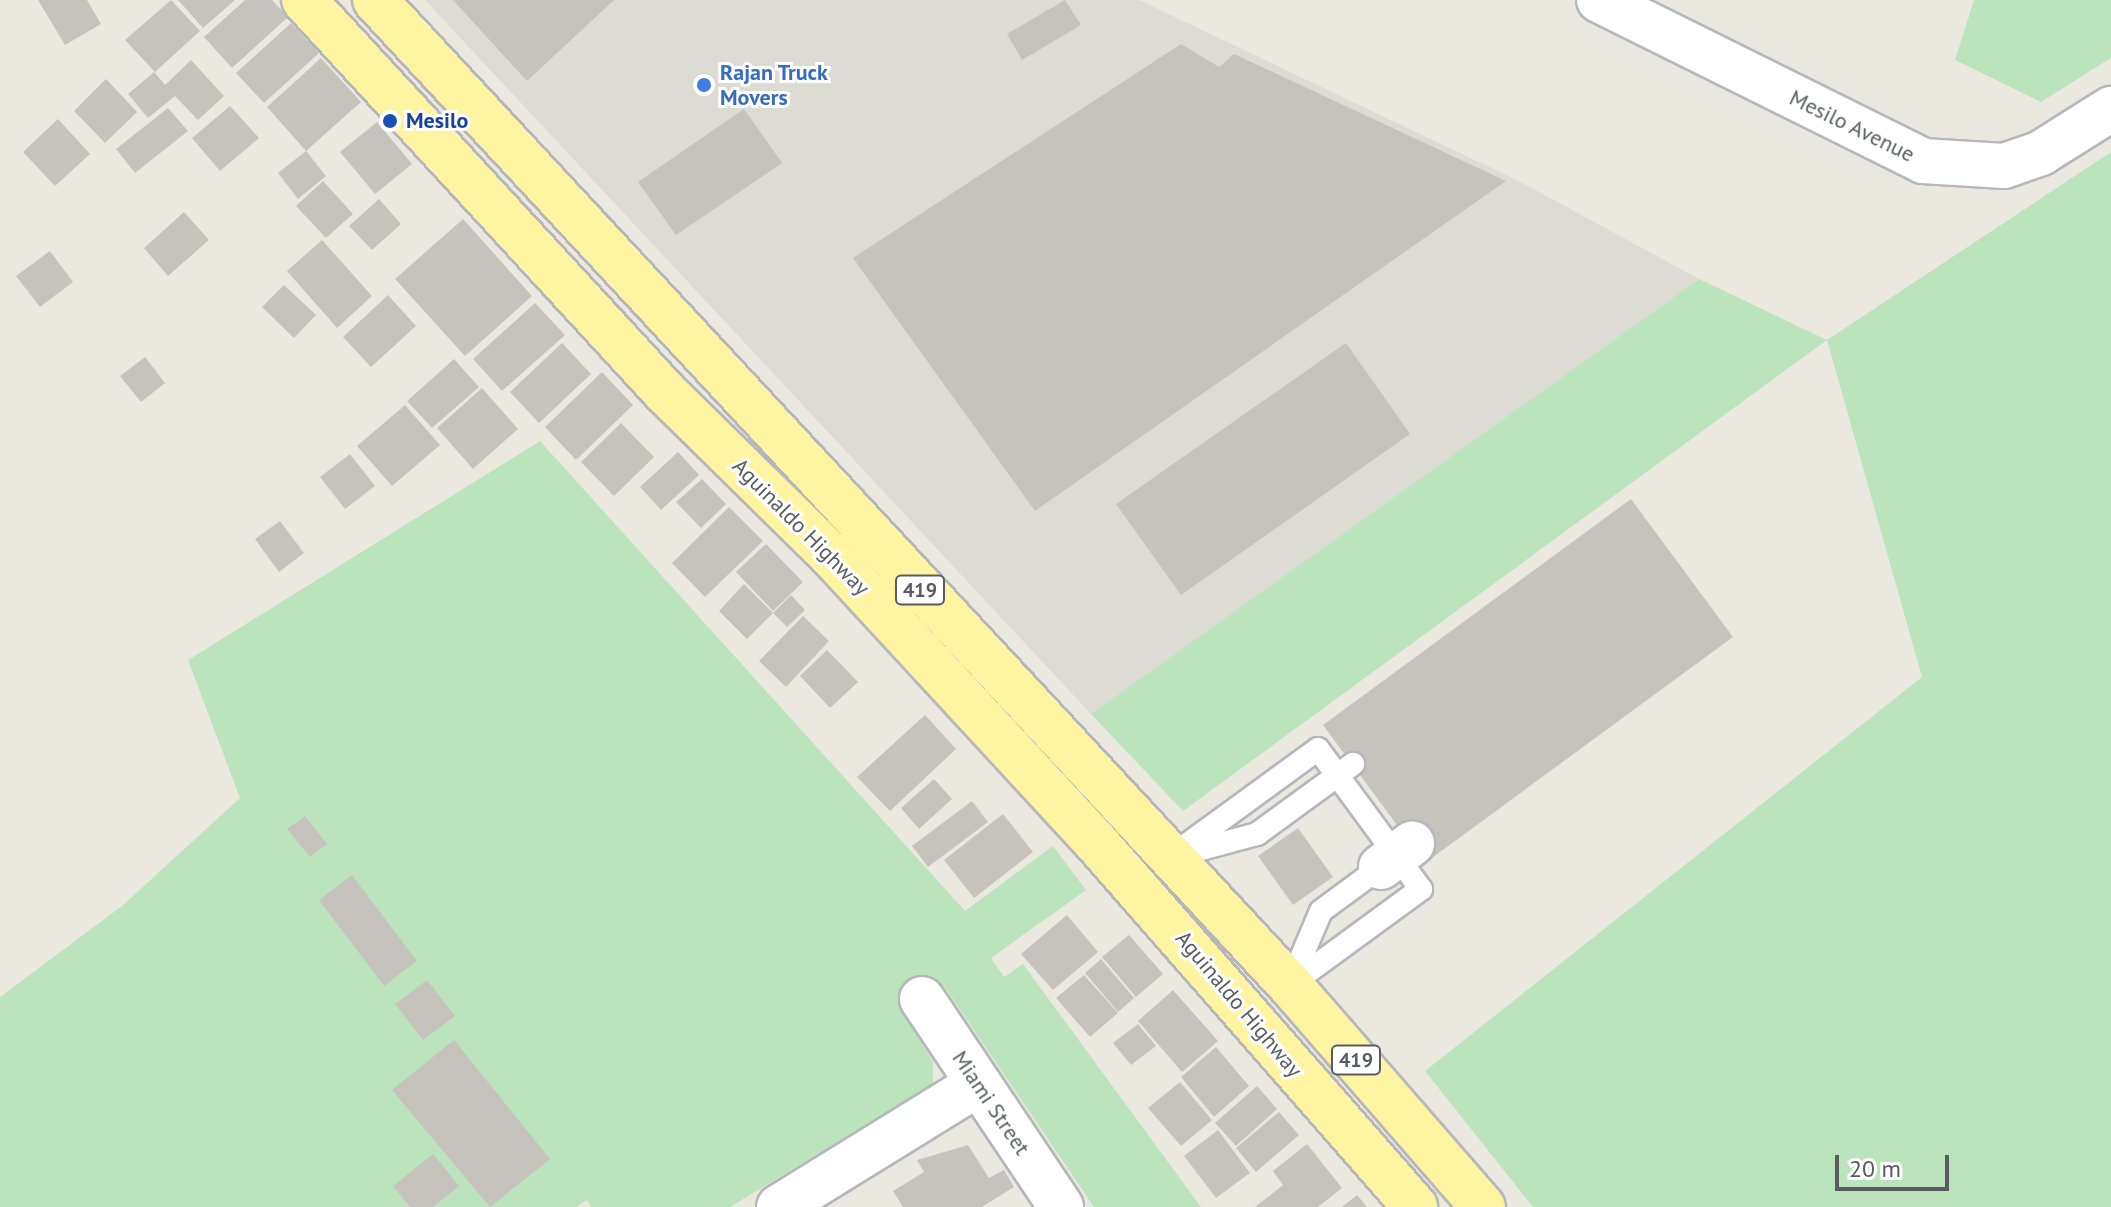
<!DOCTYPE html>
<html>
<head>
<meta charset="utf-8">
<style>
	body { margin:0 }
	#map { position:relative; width:2111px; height:1207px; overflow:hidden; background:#ebe9df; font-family:"PT Sans",sans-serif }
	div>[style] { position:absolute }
	.industrial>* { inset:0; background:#dcdbd4 }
	.green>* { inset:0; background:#bbe4bd }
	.building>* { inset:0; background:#c6c3bc }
	.roads { filter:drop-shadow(2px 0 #b5b7bc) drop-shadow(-2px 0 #b5b7bc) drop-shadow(0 2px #b5b7bc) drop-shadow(0 -2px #b5b7bc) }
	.service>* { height:22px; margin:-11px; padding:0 11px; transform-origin:11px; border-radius:11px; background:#fff }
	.minor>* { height:44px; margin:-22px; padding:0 22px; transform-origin:22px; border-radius:22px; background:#fff }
	.primary>* { height:44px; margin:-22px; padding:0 22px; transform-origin:22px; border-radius:22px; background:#fef4a1 }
	.dots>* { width:22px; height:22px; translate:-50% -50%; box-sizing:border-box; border:4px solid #fff; border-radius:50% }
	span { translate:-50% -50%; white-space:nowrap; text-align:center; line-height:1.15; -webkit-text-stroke:6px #fff; paint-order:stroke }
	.shield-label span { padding:2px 6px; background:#fff; border:2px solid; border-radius:6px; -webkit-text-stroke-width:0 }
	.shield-label { font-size:20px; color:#585b60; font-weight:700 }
	.shop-label { font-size:22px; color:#366cbe; font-weight:700 }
	.left { translate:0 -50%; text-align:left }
	.transit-label { font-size:22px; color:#164399; font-weight:700 }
	.street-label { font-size:22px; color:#585b60 }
	.scale { position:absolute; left:1835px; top:1155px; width:114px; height:36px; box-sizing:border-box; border:4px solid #585b60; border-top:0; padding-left:10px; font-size:24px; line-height:28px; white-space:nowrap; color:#585b60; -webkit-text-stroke:6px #fff; paint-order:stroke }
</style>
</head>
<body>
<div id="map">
	<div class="industrial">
		<i style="clip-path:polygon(425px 0,1139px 0,1521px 182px,1699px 279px,1091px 714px)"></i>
	</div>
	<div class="green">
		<i style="clip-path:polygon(1974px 0,2111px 0,2111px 58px,2041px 102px,1955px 60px)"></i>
		<i style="clip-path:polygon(2111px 152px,2111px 1207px,1533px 1207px,1425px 1071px,1922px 677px,1827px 340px,1183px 811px,1091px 714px,1699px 279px,1827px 340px)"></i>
		<i style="clip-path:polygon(540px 441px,965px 911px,1053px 846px,1086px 890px,991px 958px,1004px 977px,1023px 964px,1201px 1207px,1094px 1207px,944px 986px,902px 1011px,933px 1062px,933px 1084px,730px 1207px,591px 1207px,587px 1200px,576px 1207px,0 1207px,0 997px,122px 906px,240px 798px,188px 660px)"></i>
	</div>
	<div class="building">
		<i style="clip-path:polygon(38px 0,87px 0,101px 24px,65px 45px)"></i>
		<i style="clip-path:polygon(171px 0,200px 31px,155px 72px,125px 40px)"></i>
		<i style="clip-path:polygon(178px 0,235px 0,203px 28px)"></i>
		<i style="clip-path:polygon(245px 0,272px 0,288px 17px,232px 68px,204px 37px)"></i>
		<i style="clip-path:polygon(453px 0,614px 0,527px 81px)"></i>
		<i style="clip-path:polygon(1065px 0,1081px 25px,1022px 60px,1007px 34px)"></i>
		<i style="clip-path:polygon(291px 23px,319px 53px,264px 103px,236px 73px)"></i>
		<i style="clip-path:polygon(1181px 44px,1219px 67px,1234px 54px,1506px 181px,1035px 511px,853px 258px)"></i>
		<i style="clip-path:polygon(321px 58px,361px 102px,306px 151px,267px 107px)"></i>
		<i style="clip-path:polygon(191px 60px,224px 96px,198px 120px,175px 96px,148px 118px,128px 94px,154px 72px,165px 85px)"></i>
		<i style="clip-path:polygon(106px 79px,137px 112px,105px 143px,74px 111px)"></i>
		<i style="clip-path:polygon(230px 106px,259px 138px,220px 171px,192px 138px)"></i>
		<i style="clip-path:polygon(168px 108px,188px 131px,135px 173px,116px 149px)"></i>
		<i style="clip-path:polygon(744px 109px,782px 163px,676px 235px,638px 182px)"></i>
		<i style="clip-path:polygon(58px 119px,90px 154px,55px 186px,23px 152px)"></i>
		<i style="clip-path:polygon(377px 122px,412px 164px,375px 194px,340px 152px)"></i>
		<i style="clip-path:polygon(306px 151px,326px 176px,298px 199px,278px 173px)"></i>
		<i style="clip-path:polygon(323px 181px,353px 214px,326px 238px,296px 206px)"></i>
		<i style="clip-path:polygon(379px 199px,401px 224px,372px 250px,349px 226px)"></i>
		<i style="clip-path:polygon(184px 212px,209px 240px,168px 276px,144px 248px)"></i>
		<i style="clip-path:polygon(463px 219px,532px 296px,465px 356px,395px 279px)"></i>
		<i style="clip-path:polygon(322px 240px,372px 296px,337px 328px,287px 271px)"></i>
		<i style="clip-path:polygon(50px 251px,73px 282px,40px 307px,16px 276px)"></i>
		<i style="clip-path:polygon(284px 285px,316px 315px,294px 338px,262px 307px)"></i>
		<i style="clip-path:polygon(388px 295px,416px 326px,371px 367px,343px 337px)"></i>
		<i style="clip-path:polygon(535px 303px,565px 335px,502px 391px,473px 359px)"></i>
		<i style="clip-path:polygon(562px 343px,591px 374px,539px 423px,510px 392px)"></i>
		<i style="clip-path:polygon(1346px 343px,1410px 434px,1181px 595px,1116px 504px)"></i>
		<i style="clip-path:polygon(145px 357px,165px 383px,141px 402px,120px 376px)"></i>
		<i style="clip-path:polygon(454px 359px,479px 387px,432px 428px,407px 401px)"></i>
		<i style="clip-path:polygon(602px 372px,633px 405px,576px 460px,545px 427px)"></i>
		<i style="clip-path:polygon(482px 388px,518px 429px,473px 469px,437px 428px)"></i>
		<i style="clip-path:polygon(405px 405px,440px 445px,392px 486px,357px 446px)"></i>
		<i style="clip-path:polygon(621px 423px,654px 457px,614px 496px,581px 462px)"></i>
		<i style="clip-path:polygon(678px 452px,699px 475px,661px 510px,640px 487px)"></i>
		<i style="clip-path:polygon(350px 454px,375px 486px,345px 509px,320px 477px)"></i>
		<i style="clip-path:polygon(702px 479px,726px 504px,701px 528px,676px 502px)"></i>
		<i style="clip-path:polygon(1631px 499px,1733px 637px,1425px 863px,1323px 725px)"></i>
		<i style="clip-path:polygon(729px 507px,763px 541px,705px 597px,672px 563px)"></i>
		<i style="clip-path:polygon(280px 521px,304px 553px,279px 572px,255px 539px)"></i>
		<i style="clip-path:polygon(766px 544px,803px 582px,773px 611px,736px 572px)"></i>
		<i style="clip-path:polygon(744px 584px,773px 613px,747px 639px,719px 611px)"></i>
		<i style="clip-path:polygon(791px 595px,805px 610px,787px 627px,773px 613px)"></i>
		<i style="clip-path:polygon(803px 616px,829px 641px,786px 687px,759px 661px)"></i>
		<i style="clip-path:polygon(827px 650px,858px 682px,830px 708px,800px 676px)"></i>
		<i style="clip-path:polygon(925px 715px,956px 749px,890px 811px,857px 777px)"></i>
		<i style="clip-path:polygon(934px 779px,952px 799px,919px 829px,901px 808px)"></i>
		<i style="clip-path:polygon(972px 801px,988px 822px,928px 867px,912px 846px)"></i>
		<i style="clip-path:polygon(1003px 814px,1033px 852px,974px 898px,944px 860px)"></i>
		<i style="clip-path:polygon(305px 816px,327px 844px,310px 857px,287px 829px)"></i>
		<i style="clip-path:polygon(1298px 828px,1333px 877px,1293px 905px,1258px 856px)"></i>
		<i style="clip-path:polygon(352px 875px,417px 961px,384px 986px,319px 900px)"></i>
		<i style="clip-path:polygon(1067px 915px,1098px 952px,1053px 990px,1021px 954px)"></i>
		<i style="clip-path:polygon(1129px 935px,1163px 974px,1136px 997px,1102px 957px)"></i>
		<i style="clip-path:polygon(1101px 959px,1134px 998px,1118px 1012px,1085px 973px)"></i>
		<i style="clip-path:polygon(1084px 975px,1118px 1013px,1090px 1037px,1056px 998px)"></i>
		<i style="clip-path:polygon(427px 980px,455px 1016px,423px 1040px,395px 1004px)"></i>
		<i style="clip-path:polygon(1173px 990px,1218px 1041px,1182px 1072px,1138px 1021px)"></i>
		<i style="clip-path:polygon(1138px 1024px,1156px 1046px,1131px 1065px,1113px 1043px)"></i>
		<i style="clip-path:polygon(454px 1040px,550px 1159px,490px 1207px,392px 1090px)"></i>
		<i style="clip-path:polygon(1216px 1047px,1249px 1086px,1214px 1117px,1181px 1077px)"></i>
		<i style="clip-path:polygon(1180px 1082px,1212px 1120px,1181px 1146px,1148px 1108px)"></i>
		<i style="clip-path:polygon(1257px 1086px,1277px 1109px,1236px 1146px,1215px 1123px)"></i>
		<i style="clip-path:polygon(1279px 1112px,1299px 1135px,1256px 1172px,1236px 1148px)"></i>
		<i style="clip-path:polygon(1218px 1130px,1250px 1173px,1216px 1198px,1184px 1156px)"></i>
		<i style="clip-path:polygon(1307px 1144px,1342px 1188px,1318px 1207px,1255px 1207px,1283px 1185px,1273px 1171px)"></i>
		<i style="clip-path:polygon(968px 1145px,989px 1178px,1004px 1170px,1014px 1187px,982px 1207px,903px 1207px,893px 1191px,924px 1172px,917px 1160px)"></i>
		<i style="clip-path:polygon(433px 1154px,459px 1186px,433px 1207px,410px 1207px,393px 1186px)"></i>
		<i style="clip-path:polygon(1357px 1195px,1367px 1207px,1342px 1207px)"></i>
	</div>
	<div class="roads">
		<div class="service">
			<i style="left:1183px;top:854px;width:77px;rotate:-15.1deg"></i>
			<i style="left:1257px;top:834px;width:119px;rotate:-36.1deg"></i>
			<i style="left:1170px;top:857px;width:183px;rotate:-36.1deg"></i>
			<i style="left:1318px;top:749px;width:174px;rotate:53.7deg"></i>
			<i style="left:1421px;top:889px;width:162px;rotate:143.8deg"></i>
			<i style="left:1290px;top:984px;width:79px;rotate:-67deg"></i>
			<i style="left:1321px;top:911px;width:74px;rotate:-36.3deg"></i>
		</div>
		<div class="minor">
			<i style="left:1599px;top:0;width:362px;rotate:26.4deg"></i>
			<i style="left:1923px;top:161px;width:81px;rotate:3.5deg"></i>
			<i style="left:2004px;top:166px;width:39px;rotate:-19deg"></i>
			<i style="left:2041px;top:153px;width:83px;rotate:-32.2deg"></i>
			<i style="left:1381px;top:867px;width:39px;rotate:-37deg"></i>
			<i style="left:922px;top:999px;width:250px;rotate:56.2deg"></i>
			<i style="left:779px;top:1207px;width:234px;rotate:-31.7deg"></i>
		</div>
		<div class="primary">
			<i style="left:304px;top:0;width:531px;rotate:47.36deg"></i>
			<i style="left:664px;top:391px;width:233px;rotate:44.5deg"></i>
			<i style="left:830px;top:554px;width:391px;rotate:47.3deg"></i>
			<i style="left:1095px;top:841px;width:486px;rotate:48.8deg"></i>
			<i style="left:375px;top:0;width:1344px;rotate:47.11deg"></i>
			<i style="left:1290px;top:985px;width:294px;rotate:49deg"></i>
		</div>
	</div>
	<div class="dots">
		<i style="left:704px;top:85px;background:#3f7fe0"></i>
		<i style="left:390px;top:121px;background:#1a4fb4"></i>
	</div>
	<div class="shield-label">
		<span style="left:920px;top:590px">419</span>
		<span style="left:1356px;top:1060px">419</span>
	</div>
	<div class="shop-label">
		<span class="left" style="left:720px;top:85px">Rajan Truck<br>Movers</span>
	</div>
	<div class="transit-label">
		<span class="left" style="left:406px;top:121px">Mesilo</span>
	</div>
	<div class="street-label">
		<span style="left:1852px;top:126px;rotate:26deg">Mesilo Avenue</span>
		<span style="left:801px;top:527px;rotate:45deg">Aguinaldo Highway</span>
		<span style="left:1239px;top:1004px;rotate:50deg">Aguinaldo Highway</span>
		<span style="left:991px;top:1103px;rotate:56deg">Miami Street</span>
	</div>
	<div class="scale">20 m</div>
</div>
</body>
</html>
